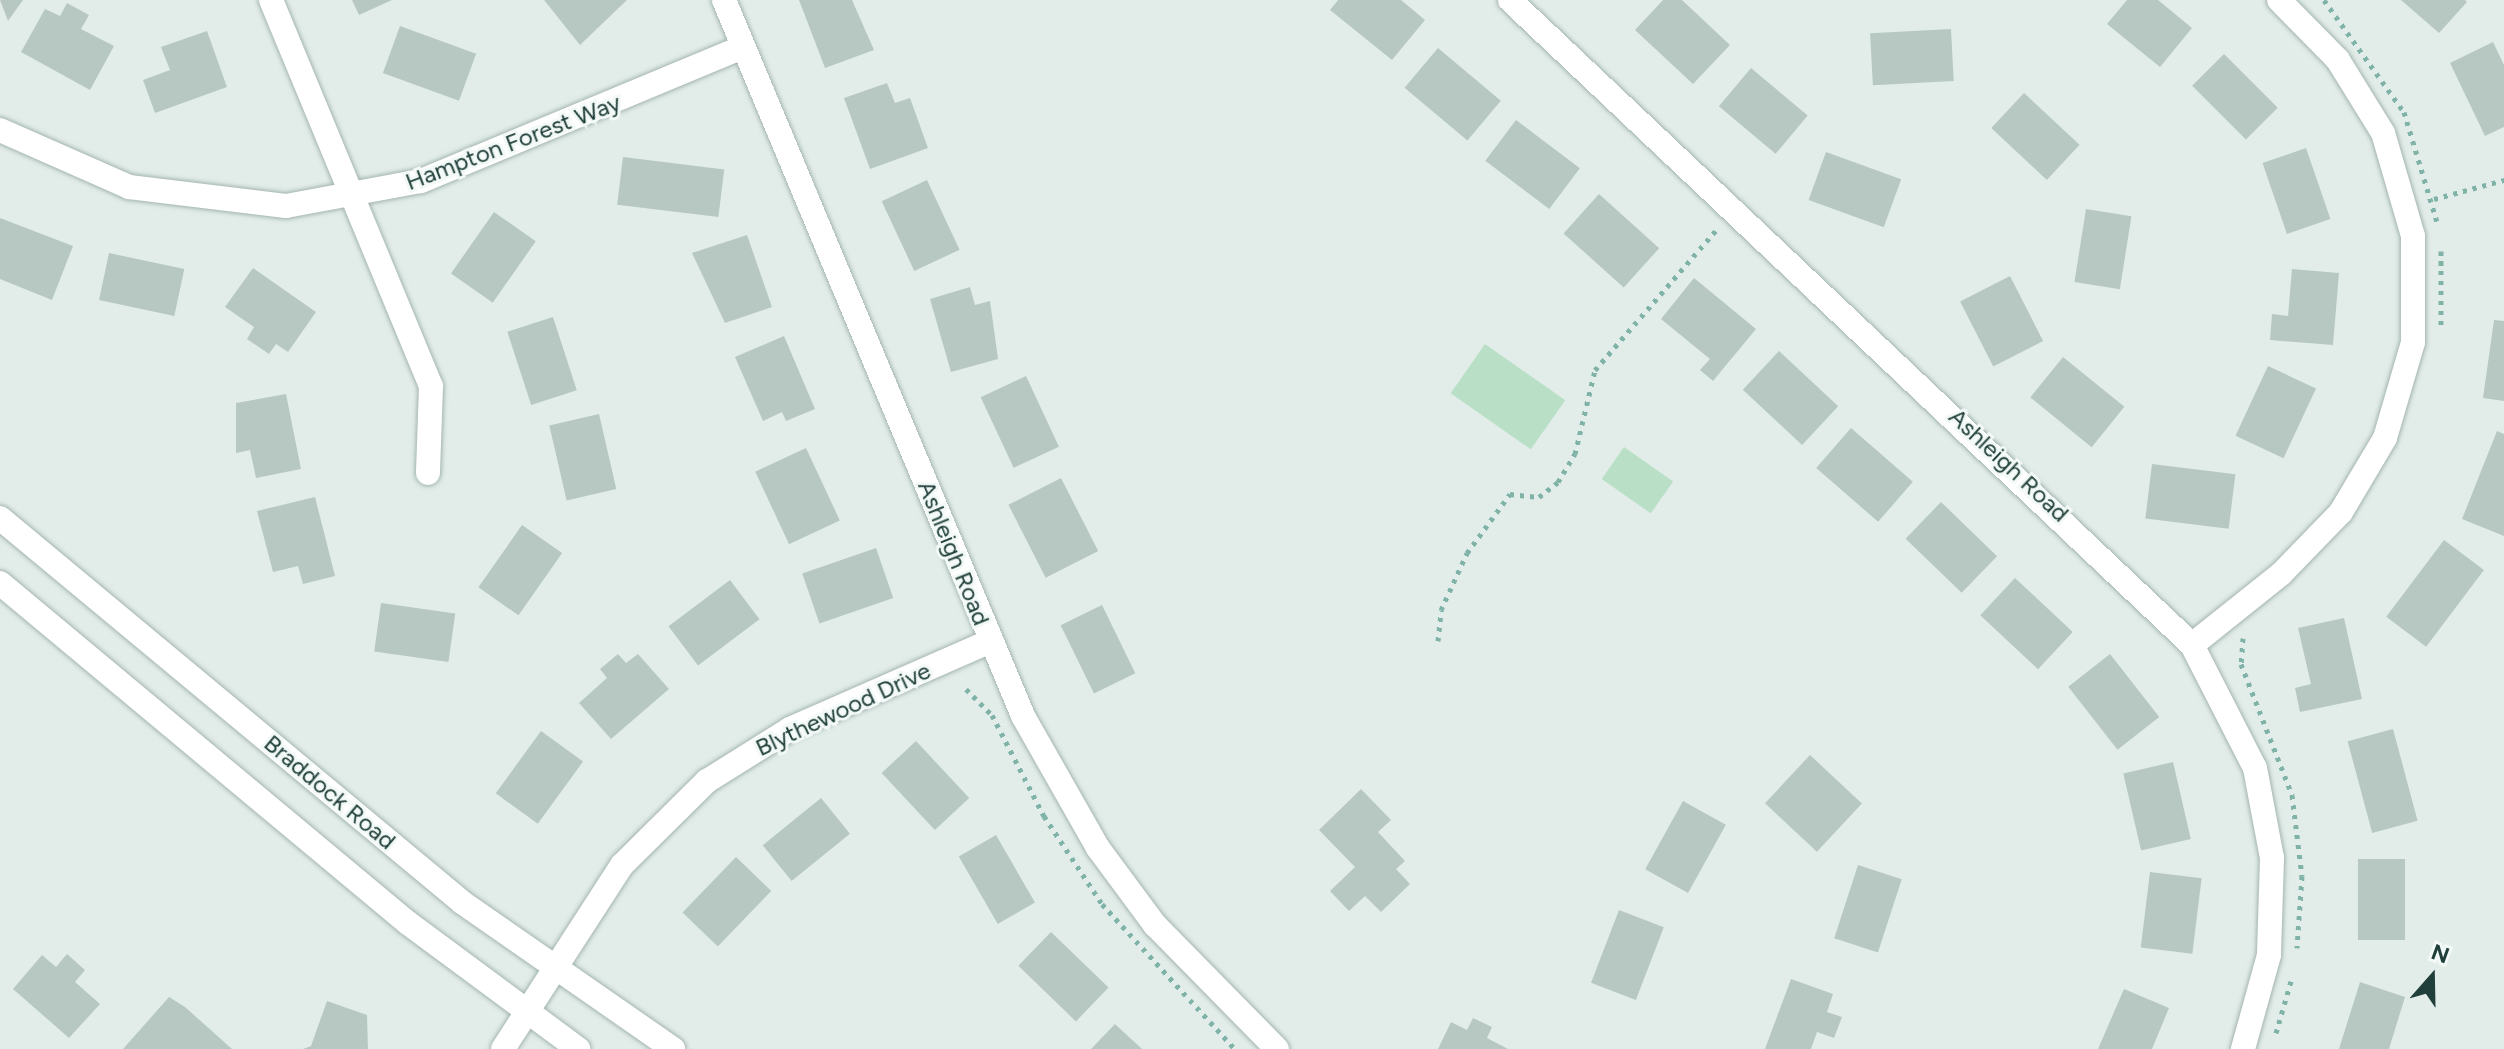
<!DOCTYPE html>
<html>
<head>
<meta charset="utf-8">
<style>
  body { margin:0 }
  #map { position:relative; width:2504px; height:1049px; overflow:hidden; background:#e2ede9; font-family:Figtree,sans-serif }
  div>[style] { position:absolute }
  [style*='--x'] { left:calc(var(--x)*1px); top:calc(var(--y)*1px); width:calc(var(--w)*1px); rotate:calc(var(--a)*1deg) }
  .green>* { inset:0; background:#b9e0c7; transform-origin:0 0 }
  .building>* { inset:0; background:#b7c8c2; transform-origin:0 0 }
  .path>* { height:5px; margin-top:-2.5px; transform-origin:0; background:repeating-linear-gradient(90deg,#80b3a8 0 4px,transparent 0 10px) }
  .roads { filter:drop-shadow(0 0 2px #a4b5b1) drop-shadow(0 0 2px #a4b5b1) }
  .street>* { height:24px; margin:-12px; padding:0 12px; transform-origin:12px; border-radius:12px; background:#fff }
  .secondary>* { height:24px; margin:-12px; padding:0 12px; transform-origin:12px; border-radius:12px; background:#fff }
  span { translate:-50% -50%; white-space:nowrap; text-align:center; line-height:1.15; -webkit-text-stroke:6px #f2f9f6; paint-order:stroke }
  .street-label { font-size:24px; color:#203f3a }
  .north { position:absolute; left:2392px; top:937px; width:80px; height:80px; -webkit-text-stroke:6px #f2f9f6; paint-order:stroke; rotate:20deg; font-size:22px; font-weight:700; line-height:32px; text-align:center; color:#203f3a }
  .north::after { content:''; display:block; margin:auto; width:28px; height:36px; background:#203f3a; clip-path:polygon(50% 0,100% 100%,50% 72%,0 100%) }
</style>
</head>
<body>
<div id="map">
  <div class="green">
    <div style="left:1485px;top:344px;width:98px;height:60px;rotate:35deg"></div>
    <div style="left:1624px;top:447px;width:60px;height:39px;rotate:35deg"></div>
  </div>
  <div class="building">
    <div style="clip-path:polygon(0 0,23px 0,8px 21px)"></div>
    <div style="clip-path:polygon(352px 0,392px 0,359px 15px)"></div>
    <div style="clip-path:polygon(544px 0,627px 0,580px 45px)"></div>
    <div style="clip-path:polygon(799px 0,852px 0,874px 50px,825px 68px)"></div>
    <div style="clip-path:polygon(1338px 0,1401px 0,1425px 20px,1392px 60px,1330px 10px)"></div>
    <div style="clip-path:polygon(1663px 0,1682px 0,1730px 45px,1693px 84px,1635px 30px)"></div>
    <div style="clip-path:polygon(2127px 0,2158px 0,2192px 28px,2160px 67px,2107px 24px)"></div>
    <div style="clip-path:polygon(2401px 0,2465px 0,2467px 2px,2439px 33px)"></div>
    <div style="clip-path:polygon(67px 3px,89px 15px,81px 29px,114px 46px,90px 90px,21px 52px,45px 9px,60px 16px)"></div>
    <div style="left:400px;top:26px;width:81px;height:50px;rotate:20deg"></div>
    <div style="left:1951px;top:29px;width:52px;height:81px;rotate:87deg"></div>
    <div style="clip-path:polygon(207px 31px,227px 87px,155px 113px,143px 80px,170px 70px,161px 47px)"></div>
    <div style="clip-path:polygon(2493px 42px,2504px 65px,2504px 127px,2485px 136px,2450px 63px)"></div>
    <div style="left:1438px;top:48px;width:82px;height:52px;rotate:40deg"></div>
    <div style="left:2224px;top:54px;width:76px;height:45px;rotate:45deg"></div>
    <div style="left:1751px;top:68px;width:74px;height:50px;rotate:40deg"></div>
    <div style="clip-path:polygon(887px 83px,895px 103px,910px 98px,928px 148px,870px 169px,844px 98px)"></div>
    <div style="left:2024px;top:93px;width:76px;height:48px;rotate:43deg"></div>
    <div style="left:1516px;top:120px;width:80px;height:51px;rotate:37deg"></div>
    <div style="left:2306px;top:148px;width:75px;height:46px;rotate:71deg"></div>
    <div style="left:1826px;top:152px;width:80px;height:51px;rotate:20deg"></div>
    <div style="left:623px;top:157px;width:102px;height:48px;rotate:7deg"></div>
    <div style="left:927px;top:180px;width:77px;height:50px;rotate:65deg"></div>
    <div style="left:1599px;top:194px;width:81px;height:53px;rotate:42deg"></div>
    <div style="left:2086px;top:209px;width:46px;height:74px;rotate:9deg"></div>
    <div style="left:494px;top:212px;width:51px;height:75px;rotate:35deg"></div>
    <div style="clip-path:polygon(0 218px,73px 246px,52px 300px,0 279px)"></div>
    <div style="clip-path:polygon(747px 235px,772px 307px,725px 323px,692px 253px)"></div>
    <div style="left:109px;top:253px;width:77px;height:48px;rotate:12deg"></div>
    <div style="clip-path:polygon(253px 268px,316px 312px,288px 352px,276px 344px,269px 354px,247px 339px,254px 327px,225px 307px)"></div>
    <div style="clip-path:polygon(2292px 269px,2339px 273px,2333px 345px,2270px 340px,2272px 314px,2288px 316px)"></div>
    <div style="left:2010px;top:276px;width:73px;height:56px;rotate:63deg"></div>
    <div style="clip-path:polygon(1694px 278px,1756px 329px,1713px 381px,1700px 370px,1710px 359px,1661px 319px)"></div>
    <div style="clip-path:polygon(970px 287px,975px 305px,990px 301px,998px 359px,951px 372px,930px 299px)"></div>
    <div style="left:553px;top:317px;width:77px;height:48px;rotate:72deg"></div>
    <div style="clip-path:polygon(2494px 320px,2504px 321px,2504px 401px,2483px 398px)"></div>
    <div style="clip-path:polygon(784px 336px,815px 409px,786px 421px,782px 412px,763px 421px,735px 357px)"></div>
    <div style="left:1779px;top:351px;width:81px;height:53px;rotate:43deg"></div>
    <div style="left:2063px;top:357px;width:79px;height:52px;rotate:39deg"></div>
    <div style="left:2268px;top:366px;width:53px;height:77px;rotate:25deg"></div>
    <div style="left:1026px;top:376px;width:78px;height:50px;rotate:65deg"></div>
    <div style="clip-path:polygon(286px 394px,301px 469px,256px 478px,250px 450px,236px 453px,236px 403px)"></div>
    <div style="left:599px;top:414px;width:77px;height:51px;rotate:77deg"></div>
    <div style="left:1851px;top:428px;width:82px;height:53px;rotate:41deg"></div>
    <div style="clip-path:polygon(2497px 431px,2504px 434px,2504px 536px,2462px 519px)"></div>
    <div style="left:806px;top:448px;width:80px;height:56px;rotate:65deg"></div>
    <div style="left:2152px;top:464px;width:84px;height:55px;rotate:7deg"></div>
    <div style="left:1061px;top:478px;width:82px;height:59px;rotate:63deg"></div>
    <div style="clip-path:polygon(315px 497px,335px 576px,303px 584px,298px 566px,273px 572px,257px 511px)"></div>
    <div style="left:1941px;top:502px;width:78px;height:51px;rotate:44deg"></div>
    <div style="left:522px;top:525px;width:49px;height:76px;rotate:35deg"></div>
    <div style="left:2444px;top:540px;width:50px;height:96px;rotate:37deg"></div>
    <div style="left:876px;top:548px;width:53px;height:78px;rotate:71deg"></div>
    <div style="left:2015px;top:578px;width:79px;height:51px;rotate:43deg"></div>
    <div style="left:730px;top:580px;width:49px;height:77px;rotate:53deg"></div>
    <div style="left:381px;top:603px;width:75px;height:49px;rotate:8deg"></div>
    <div style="left:1102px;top:605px;width:76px;height:46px;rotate:64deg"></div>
    <div style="clip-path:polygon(2344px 618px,2362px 699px,2300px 712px,2295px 688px,2311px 684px,2298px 628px)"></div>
    <div style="clip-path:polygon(618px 654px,626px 663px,638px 654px,669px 689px,611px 739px,579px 703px,607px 678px,600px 669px)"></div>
    <div style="left:2110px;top:654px;width:80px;height:53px;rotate:52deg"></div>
    <div style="left:2393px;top:729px;width:95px;height:47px;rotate:75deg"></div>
    <div style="left:541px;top:731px;width:52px;height:77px;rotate:36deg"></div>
    <div style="left:916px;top:741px;width:78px;height:47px;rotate:47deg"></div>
    <div style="left:1810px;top:755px;width:71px;height:66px;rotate:43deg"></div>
    <div style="left:2173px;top:762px;width:79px;height:51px;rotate:77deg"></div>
    <div style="clip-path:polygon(1361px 789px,1391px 820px,1378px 832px,1405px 861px,1396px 869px,1410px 884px,1381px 912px,1365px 896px,1349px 911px,1330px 891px,1355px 867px,1319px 830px)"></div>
    <div style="left:821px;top:798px;width:46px;height:75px;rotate:51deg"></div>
    <div style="left:1683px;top:801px;width:49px;height:78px;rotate:29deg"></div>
    <div style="left:996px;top:835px;width:78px;height:43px;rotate:60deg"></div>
    <div style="left:736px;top:857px;width:49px;height:77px;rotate:44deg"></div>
    <div style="left:2358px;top:859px;width:47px;height:81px"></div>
    <div style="left:1858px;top:865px;width:46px;height:77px;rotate:18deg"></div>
    <div style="left:2150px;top:872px;width:52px;height:76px;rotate:7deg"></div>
    <div style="left:1619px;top:910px;width:48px;height:78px;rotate:21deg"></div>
    <div style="left:1051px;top:932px;width:80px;height:47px;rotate:44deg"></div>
    <div style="clip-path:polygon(67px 954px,85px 970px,75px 982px,100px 1004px,69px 1038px,13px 989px,42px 955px,56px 967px)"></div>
    <div style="clip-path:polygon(1791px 979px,1833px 994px,1827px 1012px,1842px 1017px,1834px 1038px,1817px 1032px,1811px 1049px,1765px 1049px)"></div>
    <div style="clip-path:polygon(2360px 982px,2405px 997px,2389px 1049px,2339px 1049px)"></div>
    <div style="clip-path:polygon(2124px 989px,2169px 1008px,2152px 1049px,2098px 1049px)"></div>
    <div style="clip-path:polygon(169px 997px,185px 1007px,232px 1049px,123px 1049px)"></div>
    <div style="clip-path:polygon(327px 1001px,367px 1015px,368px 1049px,303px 1049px,311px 1046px)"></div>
    <div style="clip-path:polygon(1473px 1018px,1492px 1027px,1487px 1038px,1508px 1049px,1438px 1049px,1451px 1022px,1467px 1030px)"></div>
    <div style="clip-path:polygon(1115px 1024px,1142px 1049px,1091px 1049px)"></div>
  </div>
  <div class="path">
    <div style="--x:2324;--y:0;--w:138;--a:54.5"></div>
    <div style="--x:2404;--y:112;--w:118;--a:73.3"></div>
    <div style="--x:2434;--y:199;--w:73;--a:-15.2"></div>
    <div style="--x:2441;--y:251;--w:74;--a:90"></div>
    <div style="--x:2243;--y:638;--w:26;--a:94"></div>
    <div style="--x:2241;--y:664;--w:141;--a:68.7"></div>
    <div style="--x:2292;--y:795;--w:82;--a:83"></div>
    <div style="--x:2302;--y:876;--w:72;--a:94"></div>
    <div style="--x:1438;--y:641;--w:31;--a:-84"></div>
    <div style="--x:1441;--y:610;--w:63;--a:-65.5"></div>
    <div style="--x:1467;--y:553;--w:73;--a:-53.9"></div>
    <div style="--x:1510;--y:494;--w:29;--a:6"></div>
    <div style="--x:1539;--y:497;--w:24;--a:-38"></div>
    <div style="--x:1558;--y:482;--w:33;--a:-59"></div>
    <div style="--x:1575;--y:454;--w:86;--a:-76.6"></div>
    <div style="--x:1595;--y:370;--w:188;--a:-49.1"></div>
    <div style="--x:966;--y:689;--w:37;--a:45"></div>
    <div style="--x:992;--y:715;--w:114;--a:62.8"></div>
    <div style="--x:1044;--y:816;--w:105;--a:56.6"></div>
    <div style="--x:1102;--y:904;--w:197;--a:47.5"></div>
    <div style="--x:2276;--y:1033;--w:54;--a:-73.9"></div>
  </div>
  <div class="roads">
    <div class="street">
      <div style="--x:271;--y:0;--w:418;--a:67.5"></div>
      <div style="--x:431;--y:386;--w:87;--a:92"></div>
      <div style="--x:724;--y:0;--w:776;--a:67.33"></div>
      <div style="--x:1023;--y:716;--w:152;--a:60.4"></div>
      <div style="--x:1098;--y:848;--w:96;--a:53.5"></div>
      <div style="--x:1155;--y:925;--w:174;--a:45.5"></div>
      <div style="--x:1510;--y:0;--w:939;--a:43.4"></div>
      <div style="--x:2192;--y:645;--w:138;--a:62.9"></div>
      <div style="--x:2255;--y:768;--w:92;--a:79.3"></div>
      <div style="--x:2272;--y:858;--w:97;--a:91.8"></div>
      <div style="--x:2269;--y:955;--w:98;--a:105.5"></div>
      <div style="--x:0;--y:130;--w:141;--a:23.8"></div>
      <div style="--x:129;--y:187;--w:158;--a:6.9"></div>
      <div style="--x:286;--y:206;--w:137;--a:-10.5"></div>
      <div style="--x:421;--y:181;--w:349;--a:-22.6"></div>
      <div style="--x:2192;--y:645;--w:114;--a:-38.6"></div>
      <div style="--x:2281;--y:574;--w:86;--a:-45.9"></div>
      <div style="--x:2341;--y:512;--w:86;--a:-59.3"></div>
      <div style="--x:2385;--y:438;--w:100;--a:-73.7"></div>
      <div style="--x:2413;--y:342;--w:106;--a:-90"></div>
      <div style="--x:2413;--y:236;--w:107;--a:-106.2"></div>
      <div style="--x:2383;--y:133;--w:86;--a:-121.7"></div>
      <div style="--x:2338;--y:60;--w:84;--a:-134.5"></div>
      <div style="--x:503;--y:1049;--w:219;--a:-57.1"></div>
      <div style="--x:622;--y:865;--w:120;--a:-44.7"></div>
      <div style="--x:707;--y:781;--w:98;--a:-32.1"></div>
      <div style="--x:790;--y:729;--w:219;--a:-23.7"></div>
    </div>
    <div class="secondary">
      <div style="--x:0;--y:518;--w:602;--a:39.74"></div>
      <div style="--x:463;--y:903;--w:256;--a:34.8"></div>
      <div style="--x:0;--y:583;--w:531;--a:39.81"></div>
      <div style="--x:408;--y:923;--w:212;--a:36.5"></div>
    </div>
  </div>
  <div class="street-label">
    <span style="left:513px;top:142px;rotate:-21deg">Hampton Forest Way</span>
    <span style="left:2009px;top:465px;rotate:43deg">Ashleigh Road</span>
    <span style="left:954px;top:553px;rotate:68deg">Ashleigh Road</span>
    <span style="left:843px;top:709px;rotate:-25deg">Blythewood Drive</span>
    <span style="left:330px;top:792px;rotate:40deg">Braddock Road</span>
  </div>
  <div class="north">N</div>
</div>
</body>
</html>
